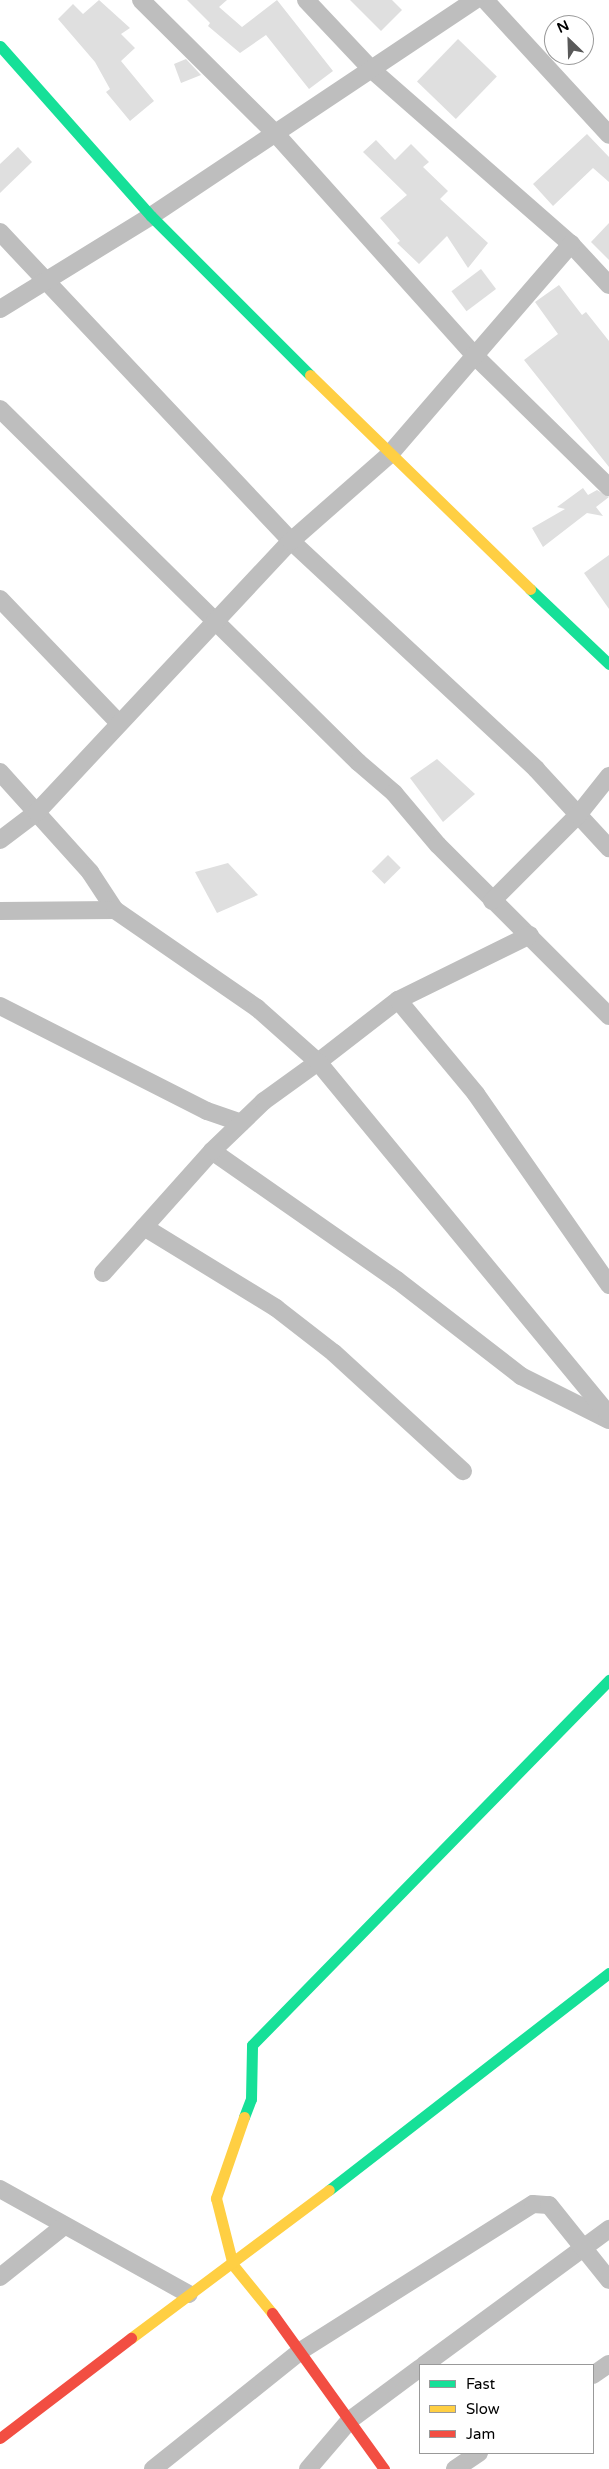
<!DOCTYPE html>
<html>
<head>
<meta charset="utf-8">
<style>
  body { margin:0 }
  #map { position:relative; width:609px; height:2469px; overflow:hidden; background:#fff; font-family:"Varela Round",sans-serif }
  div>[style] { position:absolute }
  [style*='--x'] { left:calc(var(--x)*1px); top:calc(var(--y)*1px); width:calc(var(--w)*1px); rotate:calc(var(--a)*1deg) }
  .building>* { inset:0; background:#dfdfdf; transform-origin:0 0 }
  .street>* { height:18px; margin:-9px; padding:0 9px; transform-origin:9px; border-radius:9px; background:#bebebe }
  .fast>* { height:11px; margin:-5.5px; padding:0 5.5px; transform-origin:5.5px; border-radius:5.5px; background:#16e098 }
  .slow>* { height:11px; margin:-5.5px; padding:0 5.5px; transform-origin:5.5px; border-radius:5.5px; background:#ffcf43 }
  .jam>* { height:11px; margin:-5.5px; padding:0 5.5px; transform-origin:5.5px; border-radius:5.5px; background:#f24e42 }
  span { translate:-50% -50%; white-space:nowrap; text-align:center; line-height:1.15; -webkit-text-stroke:5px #fff; paint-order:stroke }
  .legend { position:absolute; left:419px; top:2364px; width:175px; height:90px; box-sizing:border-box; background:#fff; border:1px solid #999; margin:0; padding:6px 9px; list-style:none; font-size:15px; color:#000 }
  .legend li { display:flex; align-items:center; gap:10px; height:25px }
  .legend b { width:25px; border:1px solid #999 }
  .north { position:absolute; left:544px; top:15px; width:50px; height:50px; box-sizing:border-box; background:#fff; border:1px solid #999; border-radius:50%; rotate:336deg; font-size:14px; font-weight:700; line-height:20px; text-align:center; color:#000 }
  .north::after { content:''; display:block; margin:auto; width:18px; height:22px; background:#595959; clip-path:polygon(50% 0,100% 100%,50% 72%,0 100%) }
</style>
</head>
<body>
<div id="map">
  <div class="building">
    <div style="clip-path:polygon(99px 0,130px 28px,121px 34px,135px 48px,121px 61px,154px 101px,130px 121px,106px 92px,110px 89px,95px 62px,58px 19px,73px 4px,83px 14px)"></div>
    <div style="clip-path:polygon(187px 0,227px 0,219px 7px,242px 27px,277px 0,333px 71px,309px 89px,266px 35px,240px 53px,208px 26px,210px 23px)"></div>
    <div style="clip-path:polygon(350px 0,392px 0,402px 10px,381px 31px)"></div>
    <div style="left:458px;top:39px;width:54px;height:59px;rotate:44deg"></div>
    <div style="clip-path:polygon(186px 59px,201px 75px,181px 83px,174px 64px)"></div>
    <div style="clip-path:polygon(587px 134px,609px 157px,609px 182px,593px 168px,553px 206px,533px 184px)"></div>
    <div style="clip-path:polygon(376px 140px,395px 160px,411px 144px,429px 162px,423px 167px,448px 191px,440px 199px,488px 243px,468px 268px,447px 236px,419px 264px,397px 243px,400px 241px,380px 218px,407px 195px,363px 152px)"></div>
    <div style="clip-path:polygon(18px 147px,32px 162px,0 193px,0 164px)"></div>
    <div style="clip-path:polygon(609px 223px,609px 260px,591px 242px)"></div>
    <div style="left:481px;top:269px;width:25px;height:37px;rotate:53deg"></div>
    <div style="clip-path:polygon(559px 285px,582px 315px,586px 312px,609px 341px,609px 467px,524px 360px,558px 334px,535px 302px)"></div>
    <div style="clip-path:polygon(583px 488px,588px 495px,597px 490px,609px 497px,596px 507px,603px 516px,587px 513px,543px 547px,532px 528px,565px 509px,557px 507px)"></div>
    <div style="clip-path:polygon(609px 555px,609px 609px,584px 573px)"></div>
    <div style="clip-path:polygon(437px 759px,475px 794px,443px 822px,410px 778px)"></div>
    <div style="left:388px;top:855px;width:18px;height:23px;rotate:45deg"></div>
    <div style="clip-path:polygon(228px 863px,258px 895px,217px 913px,195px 872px)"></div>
  </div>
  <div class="street">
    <div style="--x:141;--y:0;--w:189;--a:44.8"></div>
    <div style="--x:275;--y:133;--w:298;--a:48.1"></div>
    <div style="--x:474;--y:355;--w:189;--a:44.4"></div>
    <div style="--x:306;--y:0;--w:95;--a:46.7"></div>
    <div style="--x:371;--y:69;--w:266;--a:41.2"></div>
    <div style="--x:571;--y:244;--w:56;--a:47.2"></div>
    <div style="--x:485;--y:0;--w:183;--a:47.4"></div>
    <div style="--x:0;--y:232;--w:424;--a:46.7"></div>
    <div style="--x:291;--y:541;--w:335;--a:42.9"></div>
    <div style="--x:536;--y:769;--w:108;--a:47.3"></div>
    <div style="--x:0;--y:309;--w:177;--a:-31.6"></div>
    <div style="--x:151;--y:216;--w:389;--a:-33.7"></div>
    <div style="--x:0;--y:409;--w:503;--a:44.6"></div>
    <div style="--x:358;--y:762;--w:48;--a:40.7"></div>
    <div style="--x:394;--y:793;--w:68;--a:49.8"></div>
    <div style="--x:438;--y:845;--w:242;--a:45"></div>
    <div style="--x:0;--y:599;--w:172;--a:46.2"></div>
    <div style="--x:0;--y:772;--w:135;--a:48"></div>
    <div style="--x:90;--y:872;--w:45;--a:56.7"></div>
    <div style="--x:0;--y:840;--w:46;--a:-37.1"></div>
    <div style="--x:37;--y:812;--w:371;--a:-46.9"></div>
    <div style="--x:291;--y:541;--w:130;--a:-41.3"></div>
    <div style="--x:389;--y:455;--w:279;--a:-49.2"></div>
    <div style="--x:492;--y:901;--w:122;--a:-45"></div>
    <div style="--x:578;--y:815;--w:50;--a:-51.5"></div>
    <div style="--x:0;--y:911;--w:115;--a:-0.5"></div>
    <div style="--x:115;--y:910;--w:173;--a:34.6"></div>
    <div style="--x:257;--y:1008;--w:81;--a:41.5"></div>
    <div style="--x:318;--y:1062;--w:101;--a:-37.8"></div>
    <div style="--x:398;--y:1000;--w:147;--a:-26.2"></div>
    <div style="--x:398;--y:1000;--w:122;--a:50.3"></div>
    <div style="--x:476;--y:1094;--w:233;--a:55.1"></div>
    <div style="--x:0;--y:1006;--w:232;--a:26.9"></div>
    <div style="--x:207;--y:1111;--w:36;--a:19"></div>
    <div style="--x:212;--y:1151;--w:226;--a:34.9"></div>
    <div style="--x:397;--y:1280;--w:157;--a:37.7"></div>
    <div style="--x:521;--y:1376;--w:98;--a:26.6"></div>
    <div style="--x:144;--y:1227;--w:155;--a:31.5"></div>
    <div style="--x:276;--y:1308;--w:73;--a:37.8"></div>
    <div style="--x:334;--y:1353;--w:175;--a:42.5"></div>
    <div style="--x:103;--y:1273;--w:164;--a:-48.2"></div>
    <div style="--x:212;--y:1151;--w:72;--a:-43.9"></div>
    <div style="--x:264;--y:1101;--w:67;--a:-35.8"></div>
    <div style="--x:318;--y:1062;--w:457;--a:50.5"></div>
    <div style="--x:0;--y:2189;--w:216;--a:29.1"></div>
    <div style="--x:0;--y:2277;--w:82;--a:-38.6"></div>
    <div style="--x:424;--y:2365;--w:230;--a:-36.3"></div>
    <div style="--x:593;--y:2375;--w:19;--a:-35"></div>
    <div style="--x:153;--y:2469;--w:191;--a:-38.6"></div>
    <div style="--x:302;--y:2350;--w:273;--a:-32.3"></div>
    <div style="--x:533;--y:2204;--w:16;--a:4"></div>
    <div style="--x:549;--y:2205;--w:96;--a:51.3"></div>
    <div style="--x:308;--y:2469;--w:65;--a:-49.4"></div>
    <div style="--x:350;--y:2420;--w:87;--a:-36.6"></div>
    <div style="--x:455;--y:2469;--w:29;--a:-34"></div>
  </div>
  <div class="fast">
    <div style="--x:0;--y:46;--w:227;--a:48.4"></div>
    <div style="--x:151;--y:216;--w:225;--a:45"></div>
    <div style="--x:530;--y:589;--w:109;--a:43.5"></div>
    <div style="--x:244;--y:2117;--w:19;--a:-69"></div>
    <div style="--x:251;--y:2099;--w:54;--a:-88.9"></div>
    <div style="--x:252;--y:2045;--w:511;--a:-45.63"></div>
    <div style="--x:329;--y:2190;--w:354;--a:-37.8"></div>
  </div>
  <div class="slow">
    <div style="--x:310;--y:375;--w:307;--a:44.2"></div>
    <div style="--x:244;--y:2117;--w:86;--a:109.1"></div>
    <div style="--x:216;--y:2198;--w:69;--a:75.8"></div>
    <div style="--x:233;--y:2265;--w:62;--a:50.9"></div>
    <div style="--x:131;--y:2338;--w:247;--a:-36.8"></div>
  </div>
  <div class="jam">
    <div style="--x:272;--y:2313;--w:192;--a:54.3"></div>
    <div style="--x:0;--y:2438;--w:165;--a:-37.4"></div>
  </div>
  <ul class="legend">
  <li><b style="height:6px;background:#16e098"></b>Fast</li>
  <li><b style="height:6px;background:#ffcf43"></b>Slow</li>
  <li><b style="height:6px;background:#f24e42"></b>Jam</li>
  </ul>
  <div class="north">N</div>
</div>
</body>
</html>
